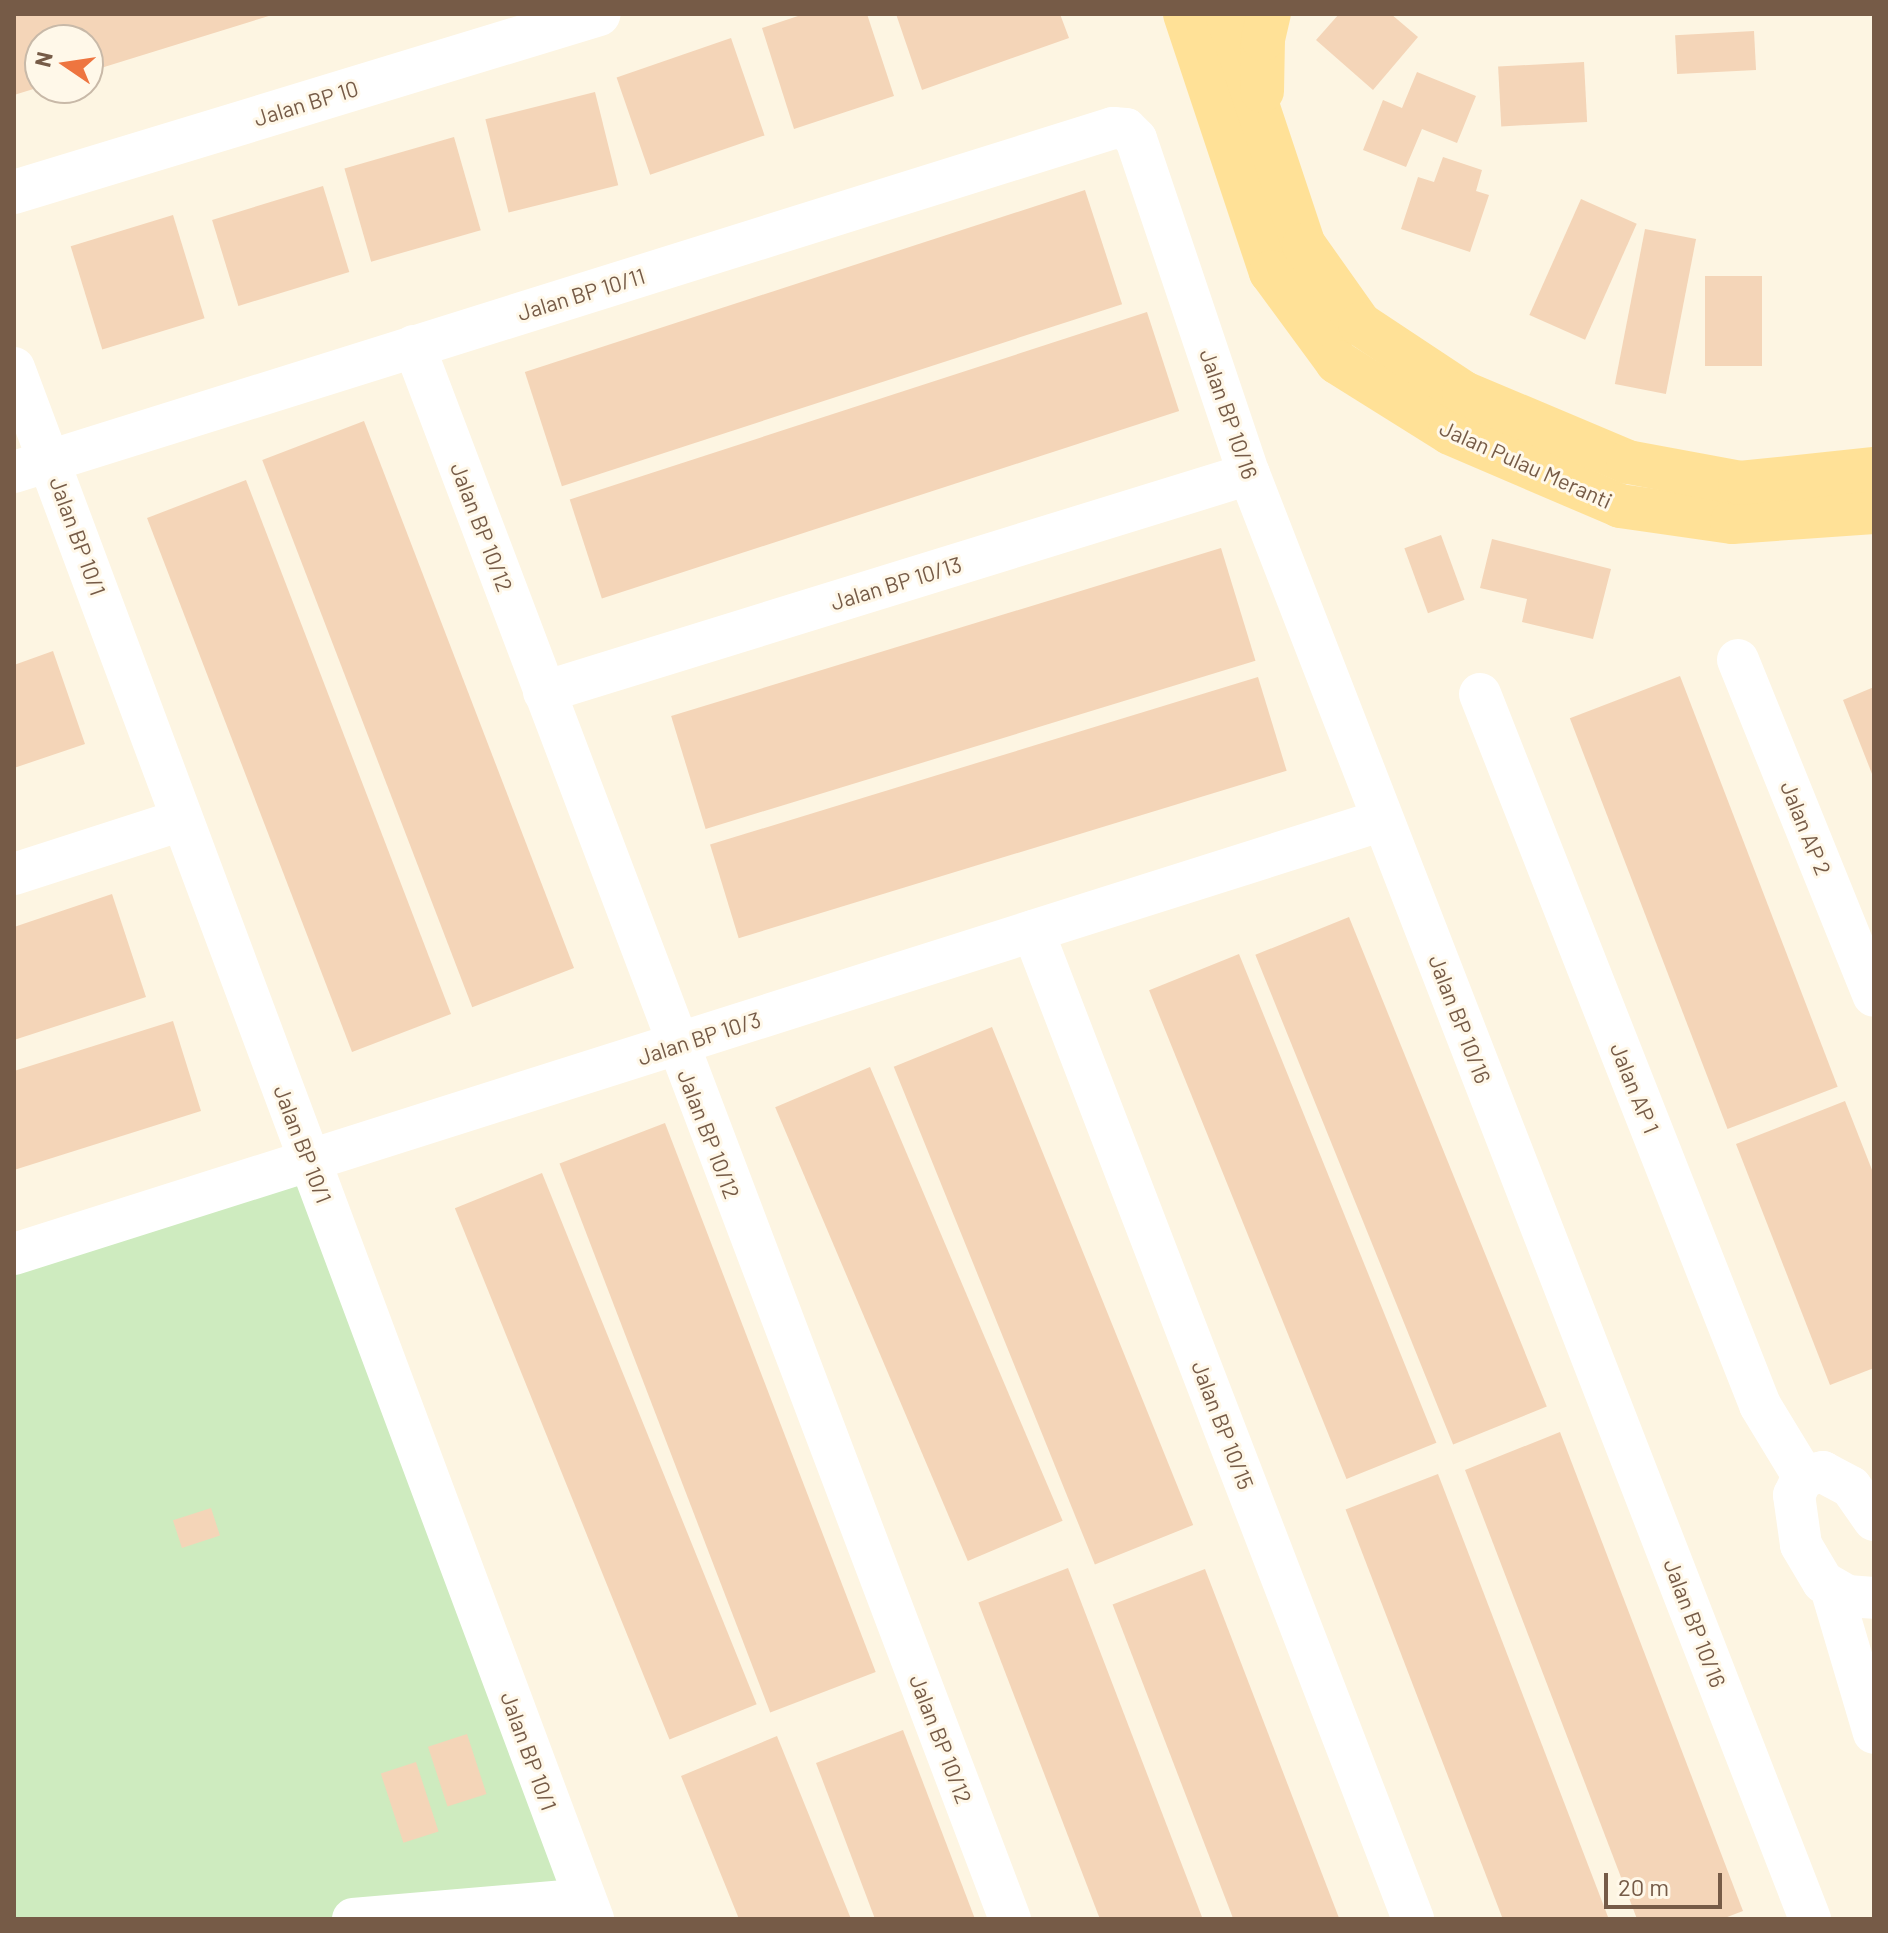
<!DOCTYPE html>
<html>
<head>
<meta charset="utf-8">
<style>
  body { margin:0 }
  #map { position:relative; width:1888px; height:1933px; overflow:hidden; background:#fdf5e2; font-family:Barlow,sans-serif }
  div>[style] { position:absolute }
  [style*='--x'] { left:calc(var(--x)*1px); top:calc(var(--y)*1px); width:calc(var(--w)*1px); rotate:calc(var(--a)*1deg) }
  .green>* { inset:0; background:#ceebbf }
  .building>* { inset:0; background:#f4d5b8; transform-origin:0 0 }
  .street>* { height:42px; margin:-21px; padding:0 21px; transform-origin:21px; border-radius:21px; background:#fff }
  .secondary>* { height:44px; margin:-22px; padding:0 22px; transform-origin:22px; border-radius:22px; background:#fff }
  .primary>* { height:44px; margin:-22px; padding:0 22px; transform-origin:22px; border-radius:22px; background:#ffe197 }
  span { translate:-50% -50%; white-space:nowrap; text-align:center; line-height:1.15; -webkit-text-stroke:6px #fff8e9; paint-order:stroke }
  .street-label { font-size:22px; color:#765b47 }
  .frame { position:absolute; inset:0; border:16px solid #765b47; pointer-events:none }
  .north { position:absolute; left:24px; top:24px; width:80px; height:80px; box-sizing:border-box; background:#fff8e9; border:2px solid #c8b9a8; border-radius:50%; rotate:283deg; font-size:22px; font-weight:700; line-height:32px; text-align:center; color:#765b47 }
  .north::after { content:''; display:block; margin:auto; width:28px; height:36px; background:#ee7540; clip-path:polygon(50% 0,100% 100%,50% 72%,0 100%) }
  .scale { position:absolute; left:1604px; top:1873px; width:118px; height:36px; box-sizing:border-box; border:4px solid #765b47; border-top:0; padding-left:10px; font-size:24px; line-height:28px; white-space:nowrap; color:#765b47; -webkit-text-stroke:6px #fff8e9; paint-order:stroke }
</style>
</head>
<body>
<div id="map">
  <div class="green">
    <div style="clip-path:polygon(309px 1160px,585px 1899px,337px 1919px,14px 1919px,14px 1254px)"></div>
  </div>
  <div class="building">
    <div style="clip-path:polygon(14px 14px,272px 14px,272px 15px,88px 72px,88px 40px,40px 40px,40px 87px,14px 95px)"></div>
    <div style="clip-path:polygon(804px 14px,867px 14px,894px 96px,794px 129px,762px 28px)"></div>
    <div style="clip-path:polygon(896px 14px,1060px 14px,1069px 38px,922px 90px)"></div>
    <div style="clip-path:polygon(1339px 14px,1391px 14px,1418px 37px,1373px 90px,1316px 40px)"></div>
    <div style="left:1754px;top:31px;width:39px;height:79px;rotate:87deg"></div>
    <div style="left:731px;top:38px;width:103px;height:121px;rotate:71deg"></div>
    <div style="left:1584px;top:62px;width:60px;height:86px;rotate:87deg"></div>
    <div style="clip-path:polygon(1417px 72px,1476px 96px,1457px 143px,1422px 129px,1406px 167px,1363px 150px,1383px 100px,1402px 108px)"></div>
    <div style="left:595px;top:92px;width:96px;height:113px;rotate:76deg"></div>
    <div style="left:454px;top:137px;width:97px;height:114px;rotate:74deg"></div>
    <div style="clip-path:polygon(1443px 157px,1482px 170px,1476px 191px,1489px 195px,1470px 252px,1401px 229px,1418px 177px,1434px 182px)"></div>
    <div style="left:323px;top:186px;width:90px;height:116px;rotate:73deg"></div>
    <div style="left:1085px;top:190px;width:120px;height:589px;rotate:72deg"></div>
    <div style="left:1581px;top:199px;width:61px;height:127px;rotate:24deg"></div>
    <div style="left:173px;top:215px;width:108px;height:107px;rotate:73deg"></div>
    <div style="left:1645px;top:229px;width:52px;height:158px;rotate:11deg"></div>
    <div style="left:1705px;top:276px;width:57px;height:90px"></div>
    <div style="left:1147px;top:312px;width:104px;height:607px;rotate:72deg"></div>
    <div style="left:364px;top:421px;width:586px;height:109px;rotate:69deg"></div>
    <div style="left:246px;top:480px;width:572px;height:106px;rotate:69deg"></div>
    <div style="left:1441px;top:535px;width:69px;height:39px;rotate:70deg"></div>
    <div style="clip-path:polygon(1492px 539px,1611px 569px,1593px 639px,1522px 622px,1527px 599px,1480px 588px)"></div>
    <div style="left:1221px;top:548px;width:118px;height:575px;rotate:73deg"></div>
    <div style="clip-path:polygon(53px 651px,85px 744px,14px 768px,14px 665px)"></div>
    <div style="left:1680px;top:676px;width:440px;height:118px;rotate:69deg"></div>
    <div style="left:1258px;top:677px;width:98px;height:573px;rotate:73deg"></div>
    <div style="clip-path:polygon(1874px 687px,1874px 779px,1843px 700px)"></div>
    <div style="clip-path:polygon(112px 894px,146px 997px,14px 1040px,14px 927px)"></div>
    <div style="left:1349px;top:917px;width:528px;height:101px;rotate:68deg"></div>
    <div style="left:1239px;top:954px;width:527px;height:97px;rotate:68deg"></div>
    <div style="clip-path:polygon(173px 1021px,201px 1111px,14px 1170px,14px 1071px)"></div>
    <div style="left:992px;top:1027px;width:537px;height:106px;rotate:68deg"></div>
    <div style="left:870px;top:1067px;width:493px;height:103px;rotate:67deg"></div>
    <div style="clip-path:polygon(1845px 1101px,1874px 1175px,1874px 1368px,1830px 1385px,1736px 1144px)"></div>
    <div style="left:665px;top:1123px;width:588px;height:113px;rotate:69deg"></div>
    <div style="left:542px;top:1173px;width:573px;height:94px;rotate:68deg"></div>
    <div style="clip-path:polygon(1560px 1432px,1743px 1911px,1722px 1919px,1637px 1919px,1465px 1470px)"></div>
    <div style="left:1438px;top:1474px;width:478px;height:99px;rotate:69deg"></div>
    <div style="left:211px;top:1508px;width:29px;height:40px;rotate:72deg"></div>
    <div style="left:1068px;top:1568px;width:376px;height:96px;rotate:69deg"></div>
    <div style="left:1205px;top:1569px;width:375px;height:99px;rotate:69deg"></div>
    <div style="clip-path:polygon(903px 1730px,975px 1919px,875px 1919px,816px 1763px)"></div>
    <div style="left:467px;top:1734px;width:63px;height:41px;rotate:72deg"></div>
    <div style="clip-path:polygon(777px 1736px,851px 1919px,739px 1919px,681px 1776px)"></div>
    <div style="left:416px;top:1762px;width:73px;height:37px;rotate:72deg"></div>
  </div>
  <div class="street">
    <div style="--x:414;--y:346;--w:1682;--a:69.25"></div>
    <div style="--x:14;--y:368;--w:1656;--a:69.53"></div>
    <div style="--x:14;--y:472;--w:1152;--a:-17.38"></div>
    <div style="--x:1113;--y:128;--w:13;--a:4"></div>
    <div style="--x:1126;--y:129;--w:14;--a:45"></div>
    <div style="--x:1136;--y:139;--w:354;--a:71.4"></div>
    <div style="--x:1249;--y:474;--w:1550;--a:68.78"></div>
    <div style="--x:1738;--y:660;--w:362;--a:68"></div>
    <div style="--x:544;--y:692;--w:738;--a:-17.18"></div>
    <div style="--x:1480;--y:694;--w:764;--a:68.5"></div>
    <div style="--x:1760;--y:1405;--w:83;--a:58.8"></div>
    <div style="--x:14;--y:874;--w:176;--a:-17.9"></div>
    <div style="--x:1033;--y:931;--w:1059;--a:68.96"></div>
    <div style="--x:14;--y:1254;--w:1436;--a:-17.59"></div>
    <div style="--x:1874;--y:1520;--w:40;--a:-124.9"></div>
    <div style="--x:1851;--y:1487;--w:32;--a:-152"></div>
    <div style="--x:1823;--y:1472;--w:20;--a:169"></div>
    <div style="--x:1803;--y:1476;--w:21;--a:115"></div>
    <div style="--x:1794;--y:1495;--w:50;--a:82"></div>
    <div style="--x:1801;--y:1545;--w:43;--a:59.3"></div>
    <div style="--x:1823;--y:1582;--w:28;--a:30"></div>
    <div style="--x:1847;--y:1596;--w:27;--a:4"></div>
    <div style="--x:1831;--y:1588;--w:151;--a:73.5"></div>
    <div style="--x:353;--y:1919;--w:233;--a:-4.9"></div>
  </div>
  <div class="secondary">
    <div style="--x:14;--y:192;--w:611;--a:-16.92"></div>
  </div>
  <div class="primary">
    <div style="--x:1185;--y:14;--w:272;--a:71.6"></div>
    <div style="--x:1271;--y:272;--w:112;--a:53.7"></div>
    <div style="--x:1337;--y:362;--w:133;--a:32.1"></div>
    <div style="--x:1450;--y:433;--w:185;--a:23.2"></div>
    <div style="--x:1620;--y:506;--w:113;--a:8.1"></div>
    <div style="--x:1732;--y:522;--w:142;--a:-4"></div>
    <div style="--x:1227;--y:14;--w:243;--a:71.6"></div>
    <div style="--x:1304;--y:245;--w:97;--a:54.7"></div>
    <div style="--x:1360;--y:324;--w:125;--a:33.6"></div>
    <div style="--x:1464;--y:393;--w:178;--a:22.8"></div>
    <div style="--x:1628;--y:462;--w:114;--a:10.6"></div>
    <div style="--x:1740;--y:483;--w:135;--a:-6"></div>
    <div style="--x:1262;--y:91;--w:52;--a:-88.9"></div>
    <div style="--x:1263;--y:39;--w:26;--a:-77"></div>
  </div>
  <div class="street-label">
    <span style="left:306px;top:103px;rotate:-17deg">Jalan BP 10</span>
    <span style="left:581px;top:294px;rotate:-17deg">Jalan BP 10/11</span>
    <span style="left:1229px;top:414px;rotate:71deg">Jalan BP 10/16</span>
    <span style="left:1526px;top:464px;rotate:24deg">Jalan Pulau Meranti</span>
    <span style="left:482px;top:527px;rotate:69deg">Jalan BP 10/12</span>
    <span style="left:78px;top:536px;rotate:70deg">Jalan BP 10/1</span>
    <span style="left:896px;top:583px;rotate:-17deg">Jalan BP 10/13</span>
    <span style="left:1806px;top:828px;rotate:68deg">Jalan AP 2</span>
    <span style="left:1460px;top:1019px;rotate:69deg">Jalan BP 10/16</span>
    <span style="left:699px;top:1038px;rotate:-18deg">Jalan BP 10/3</span>
    <span style="left:1635px;top:1088px;rotate:68deg">Jalan AP 1</span>
    <span style="left:709px;top:1134px;rotate:69deg">Jalan BP 10/12</span>
    <span style="left:303px;top:1144px;rotate:69deg">Jalan BP 10/1</span>
    <span style="left:1223px;top:1425px;rotate:69deg">Jalan BP 10/15</span>
    <span style="left:1695px;top:1623px;rotate:69deg">Jalan BP 10/16</span>
    <span style="left:941px;top:1739px;rotate:69deg">Jalan BP 10/12</span>
    <span style="left:529px;top:1751px;rotate:70deg">Jalan BP 10/1</span>
  </div>
  <div class="frame"></div>
  <div class="north">N</div>
  <div class="scale">20 m</div>
</div>
</body>
</html>
